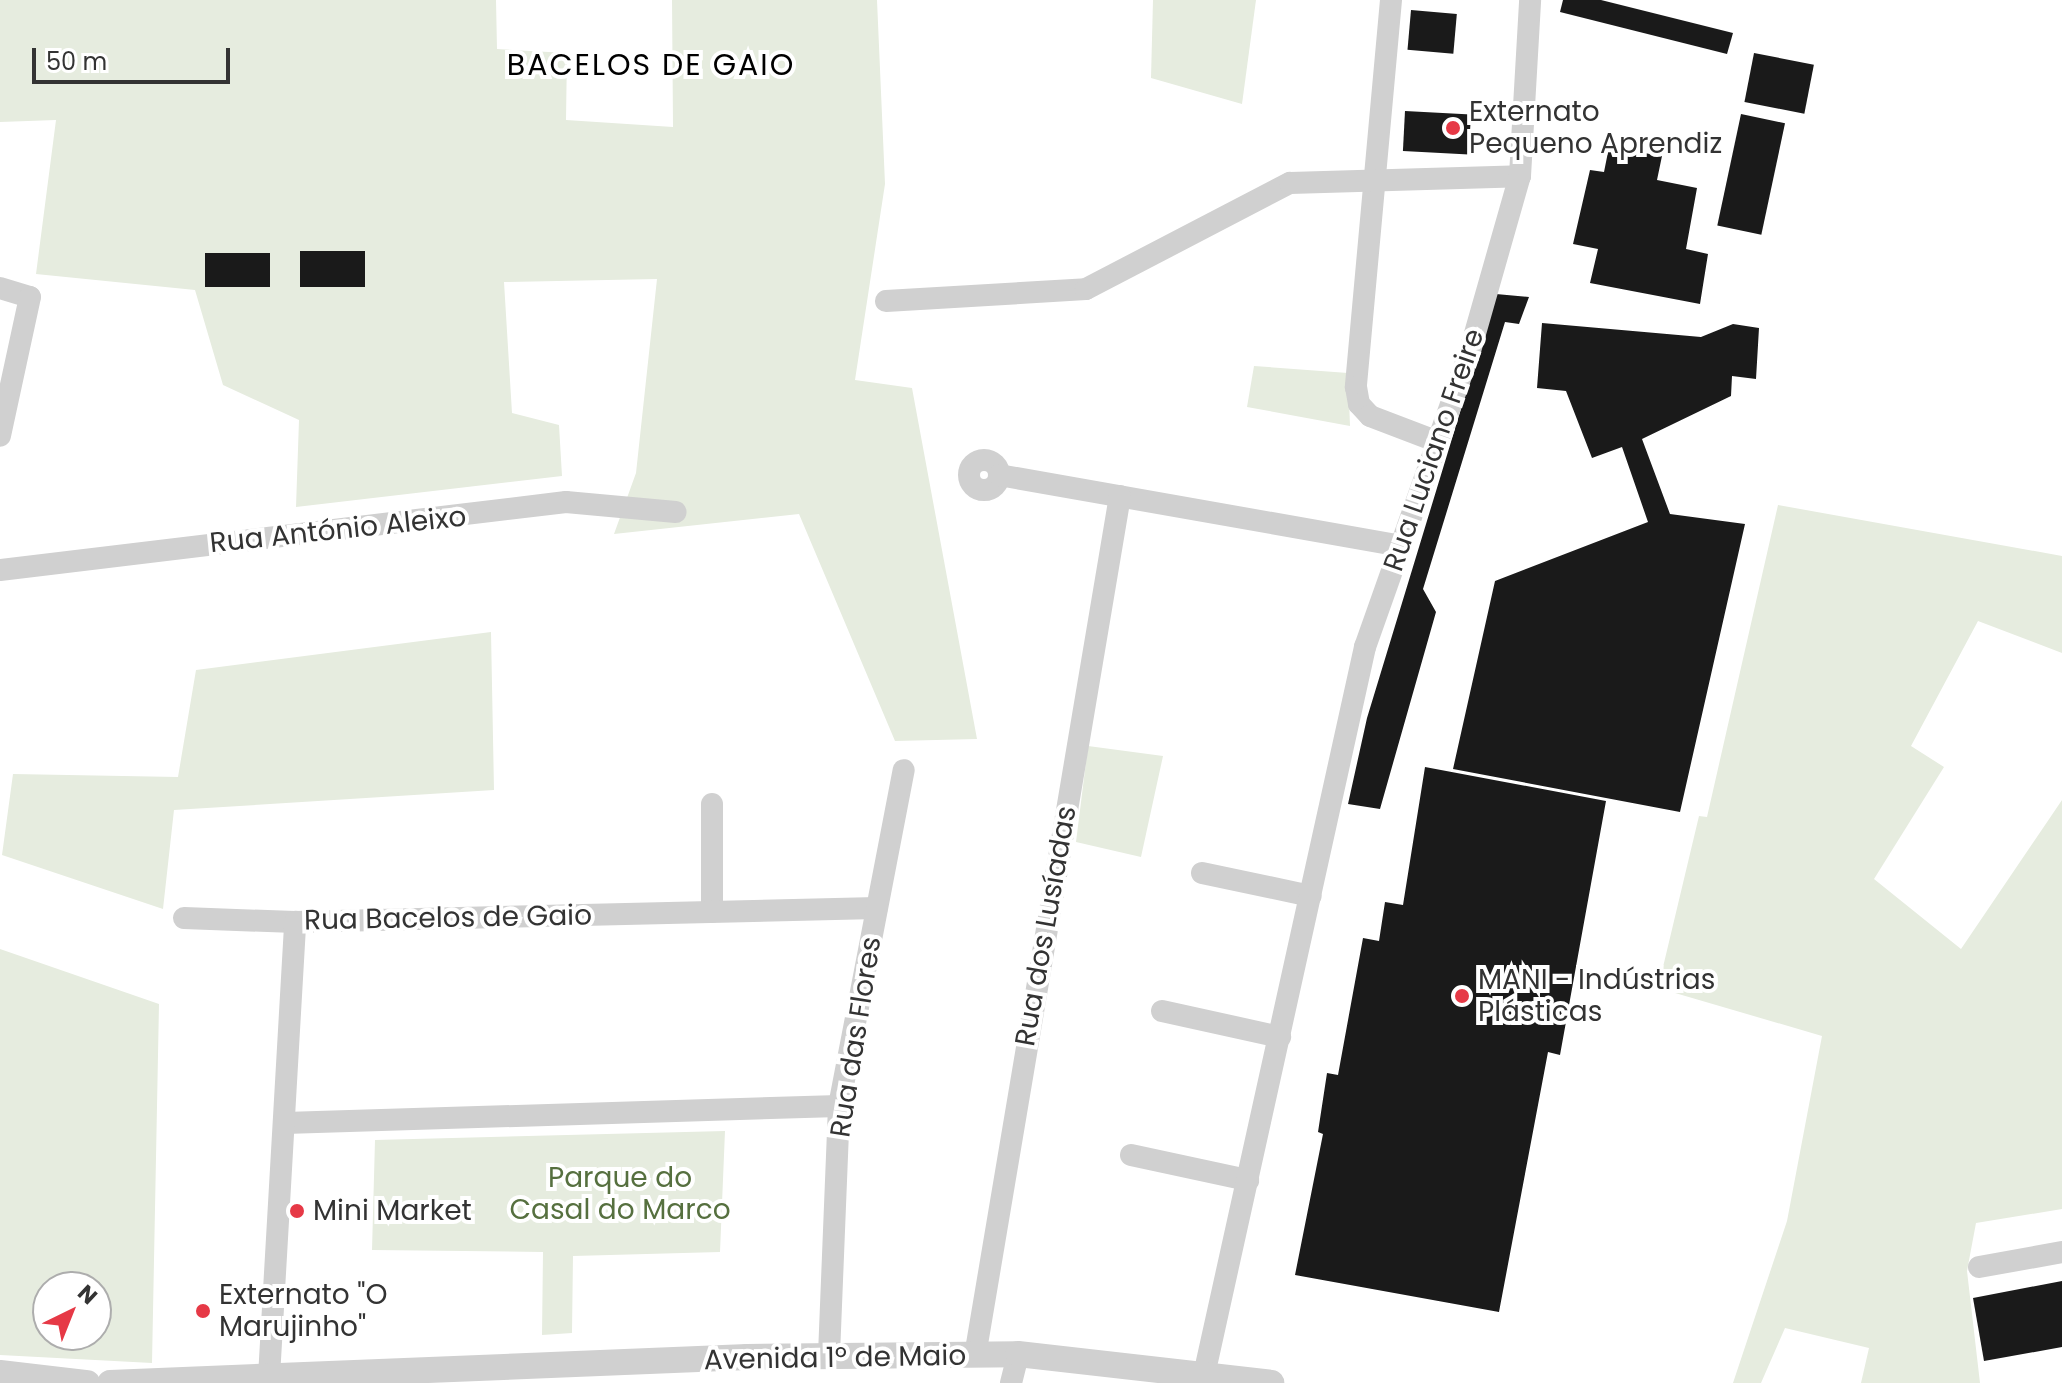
<!DOCTYPE html>
<html>
<head>
<meta charset="utf-8">
<style>
  body { margin:0 }
  #map { position:relative; width:2062px; height:1383px; overflow:hidden; background:#fff; font-family:Poppins,sans-serif }
  div>[style] { position:absolute }
  [style*='--x'] { left:calc(var(--x)*1px); top:calc(var(--y)*1px); width:calc(var(--w)*1px); rotate:calc(var(--a)*1deg) }
  .green>* { inset:0; background:#e6ecdf }
  .building>* { inset:0; background:#1a1a1a; transform-origin:0 0 }
  .minor>* { height:22px; margin:-11px; padding:0 11px; transform-origin:11px; border-radius:11px; background:#d0d0d0 }
  .minor>.ring { margin:-11px; padding:0; box-sizing:content-box; background:none; border:22px solid #d0d0d0; border-radius:50% }
  .tertiary>* { height:26px; margin:-13px; padding:0 13px; transform-origin:13px; border-radius:13px; background:#d0d0d0 }
  .dots>* { width:22px; height:22px; translate:-50% -50%; box-sizing:border-box; border:4px solid #fff; border-radius:50% }
  span { translate:-50% -50%; white-space:nowrap; text-align:center; line-height:1.15; -webkit-text-stroke:8px #fff; paint-order:stroke }
  .poi-label { font-size:28px; color:#333 }
  .left { translate:0 -50%; text-align:left }
  .street-label { font-size:28px; color:#333 }
  .park-label { font-size:28px; color:#56703f }
  .neighbourhood-label { font-size:30px; color:#000; letter-spacing:2px }
  .north { position:absolute; left:32px; top:1271px; width:80px; height:80px; box-sizing:border-box; background:#fff; border:2px solid #adadad; border-radius:50%; rotate:43deg; font-size:22px; font-weight:700; line-height:32px; text-align:center; color:#333 }
  .north::after { content:''; display:block; margin:auto; width:28px; height:36px; background:#e63946; clip-path:polygon(50% 0,100% 100%,50% 72%,0 100%) }
  .scale { position:absolute; left:32px; top:48px; width:198px; height:36px; box-sizing:border-box; border:4px solid #333; border-top:0; padding-left:10px; font-size:24px; line-height:28px; white-space:nowrap; color:#333; -webkit-text-stroke:6px #fff; paint-order:stroke }
</style>
</head>
<body>
<div id="map">
  <div class="green">
    <div style="clip-path:polygon(0 0,496px 0,497px 49px,567px 53px,566px 120px,673px 127px,672px 0,877px 0,885px 184px,855px 380px,912px 388px,977px 739px,895px 741px,799px 514px,614px 534px,636px 473px,657px 279px,504px 282px,512px 413px,559px 425px,562px 476px,296px 507px,299px 420px,223px 385px,195px 290px,36px 274px,56px 120px,0 122px)"></div>
    <div style="clip-path:polygon(1153px 0,1256px 0,1242px 104px,1151px 78px)"></div>
    <div style="clip-path:polygon(1254px 366px,1348px 373px,1350px 426px,1247px 407px)"></div>
    <div style="clip-path:polygon(1778px 505px,2062px 556px,2062px 653px,1978px 621px,1911px 746px,1944px 767px,1874px 879px,1961px 949px,2062px 800px,2062px 1209px,1976px 1223px,1967px 1271px,1980px 1383px,1861px 1383px,1869px 1348px,1785px 1328px,1761px 1383px,1733px 1383px,1787px 1221px,1822px 1036px,1658px 988px,1699px 816px,1707px 817px)"></div>
    <div style="clip-path:polygon(491px 632px,494px 790px,174px 810px,163px 909px,2px 855px,13px 774px,178px 777px,196px 670px)"></div>
    <div style="clip-path:polygon(1088px 746px,1163px 756px,1141px 857px,1076px 842px)"></div>
    <div style="clip-path:polygon(evenodd,0 949px,159px 1004px,152px 1363px,0 1355px,0 949px,48px 1287px,96px 1287px,96px 1335px,48px 1335px,48px 1287px)"></div>
    <div style="clip-path:polygon(725px 1131px,720px 1252px,573px 1256px,572px 1333px,542px 1335px,543px 1252px,372px 1250px,375px 1140px)"></div>
  </div>
  <div class="building">
    <div style="clip-path:polygon(1563px 0,1601px 0,1733px 33px,1727px 54px,1560px 12px)"></div>
    <div style="left:1411px;top:10px;width:46px;height:40px;rotate:5deg"></div>
    <div style="left:1754px;top:53px;width:61px;height:50px;rotate:11deg"></div>
    <div style="left:1405px;top:111px;width:66px;height:40px;rotate:3deg"></div>
    <div style="left:1741px;top:114px;width:45px;height:114px;rotate:12deg"></div>
    <div style="clip-path:polygon(1609px 147px,1662px 156px,1657px 180px,1697px 188px,1686px 249px,1708px 254px,1700px 304px,1590px 283px,1598px 249px,1573px 244px,1590px 170px,1604px 172px)"></div>
    <div style="left:365px;top:251px;width:36px;height:65px;rotate:90deg"></div>
    <div style="left:270px;top:253px;width:34px;height:65px;rotate:90deg"></div>
    <div style="clip-path:polygon(1496px 294px,1529px 297px,1519px 324px,1505px 322px,1423px 589px,1436px 612px,1380px 809px,1348px 804px,1367px 718px)"></div>
    <div style="clip-path:polygon(1542px 323px,1701px 337px,1733px 324px,1759px 328px,1756px 379px,1732px 376px,1731px 396px,1642px 439px,1670px 514px,1745px 524px,1680px 812px,1453px 769px,1495px 581px,1648px 522px,1622px 447px,1592px 458px,1566px 391px,1537px 388px)"></div>
    <div style="clip-path:polygon(1425px 767px,1606px 801px,1560px 1055px,1548px 1052px,1499px 1312px,1295px 1275px,1323px 1134px,1318px 1132px,1327px 1073px,1338px 1075px,1363px 938px,1379px 941px,1385px 902px,1403px 905px)"></div>
    <div style="clip-path:polygon(2062px 1281px,2062px 1347px,1984px 1361px,1973px 1298px)"></div>
  </div>
  <div class="minor">
    <div style="--x:1391;--y:0;--w:389;--a:95.2"></div>
    <div style="--x:1356;--y:387;--w:17;--a:80"></div>
    <div style="--x:1359;--y:404;--w:16;--a:47"></div>
    <div style="--x:1370;--y:416;--w:73;--a:20.9"></div>
    <div style="--x:0;--y:288;--w:31;--a:17"></div>
    <div style="--x:30;--y:297;--w:142;--a:102.2"></div>
    <div style="--x:886;--y:301;--w:200;--a:-3.4"></div>
    <div style="--x:1086;--y:289;--w:230;--a:-27.5"></div>
    <div style="--x:1290;--y:183;--w:230;--a:-1.7"></div>
    <div class="ring" style="left:969px;top:460px;width:8px;height:8px"></div>
    <div style="--x:999;--y:475;--w:408;--a:10"></div>
    <div style="--x:0;--y:570;--w:570;--a:-6.85"></div>
    <div style="--x:566;--y:502;--w:110;--a:5.2"></div>
    <div style="--x:712;--y:804;--w:108;--a:90"></div>
    <div style="--x:1202;--y:873;--w:111;--a:11.9"></div>
    <div style="--x:184;--y:918;--w:111;--a:2.1"></div>
    <div style="--x:295;--y:922;--w:582;--a:-1.38"></div>
    <div style="--x:1162;--y:1011;--w:121;--a:12.4"></div>
    <div style="--x:285;--y:1123;--w:554;--a:-1.76"></div>
    <div style="--x:1131;--y:1155;--w:120;--a:12.1"></div>
    <div style="--x:1979;--y:1267;--w:84;--a:-10.2"></div>
    <div style="--x:829;--y:1355;--w:249;--a:-87.7"></div>
    <div style="--x:839;--y:1106;--w:342;--a:-79.1"></div>
    <div style="--x:975;--y:1356;--w:872;--a:-80.43"></div>
    <div style="--x:1204;--y:1375;--w:746;--a:-77.53"></div>
    <div style="--x:1365;--y:647;--w:314;--a:-70.5"></div>
    <div style="--x:1470;--y:351;--w:182;--a:-74.1"></div>
    <div style="--x:1520;--y:176;--w:176;--a:-86.7"></div>
    <div style="--x:269;--y:1377;--w:456;--a:-86.7"></div>
    <div style="--x:1011;--y:1383;--w:30;--a:-76"></div>
  </div>
  <div class="tertiary">
    <div style="--x:0;--y:1373;--w:88;--a:6.6"></div>
    <div style="--x:110;--y:1383;--w:638;--a:-2.34"></div>
    <div style="--x:747;--y:1357;--w:271;--a:-0.6"></div>
    <div style="--x:1018;--y:1354;--w:255;--a:6.5"></div>
  </div>
  <div class="dots">
    <div style="left:1453px;top:128px;background:#e63946"></div>
    <div style="left:1462px;top:996px;background:#e63946"></div>
    <div style="left:297px;top:1211px;background:#e63946"></div>
    <div style="left:203px;top:1311px;background:#e63946"></div>
  </div>
  <div class="poi-label">
    <span class="left" style="left:1469px;top:128px">Externato<br>Pequeno Aprendiz</span>
    <span class="left" style="left:1478px;top:996px">MANI - Indústrias<br>Plásticas</span>
    <span class="left" style="left:313px;top:1211px">Mini Market</span>
    <span class="left" style="left:219px;top:1311px">Externato "O<br>Marujinho"</span>
  </div>
  <div class="street-label">
    <span style="left:1434px;top:450px;rotate:-71deg">Rua Luciano Freire</span>
    <span style="left:338px;top:530px;rotate:-6deg">Rua António Aleixo</span>
    <span style="left:448px;top:918px;rotate:-1deg">Rua Bacelos de Gaio</span>
    <span style="left:1046px;top:926px;rotate:-80deg">Rua dos Lusíadas</span>
    <span style="left:856px;top:1037px;rotate:-81deg">Rua das Flores</span>
    <span style="left:835px;top:1358px;rotate:-1deg">Avenida 1º de Maio</span>
  </div>
  <div class="park-label">
    <span style="left:620px;top:1194px">Parque do<br>Casal do Marco</span>
  </div>
  <div class="neighbourhood-label">
    <span style="left:651px;top:65px">BACELOS DE GAIO</span>
  </div>
  <div class="north">N</div>
  <div class="scale">50 m</div>
</div>
</body>
</html>
